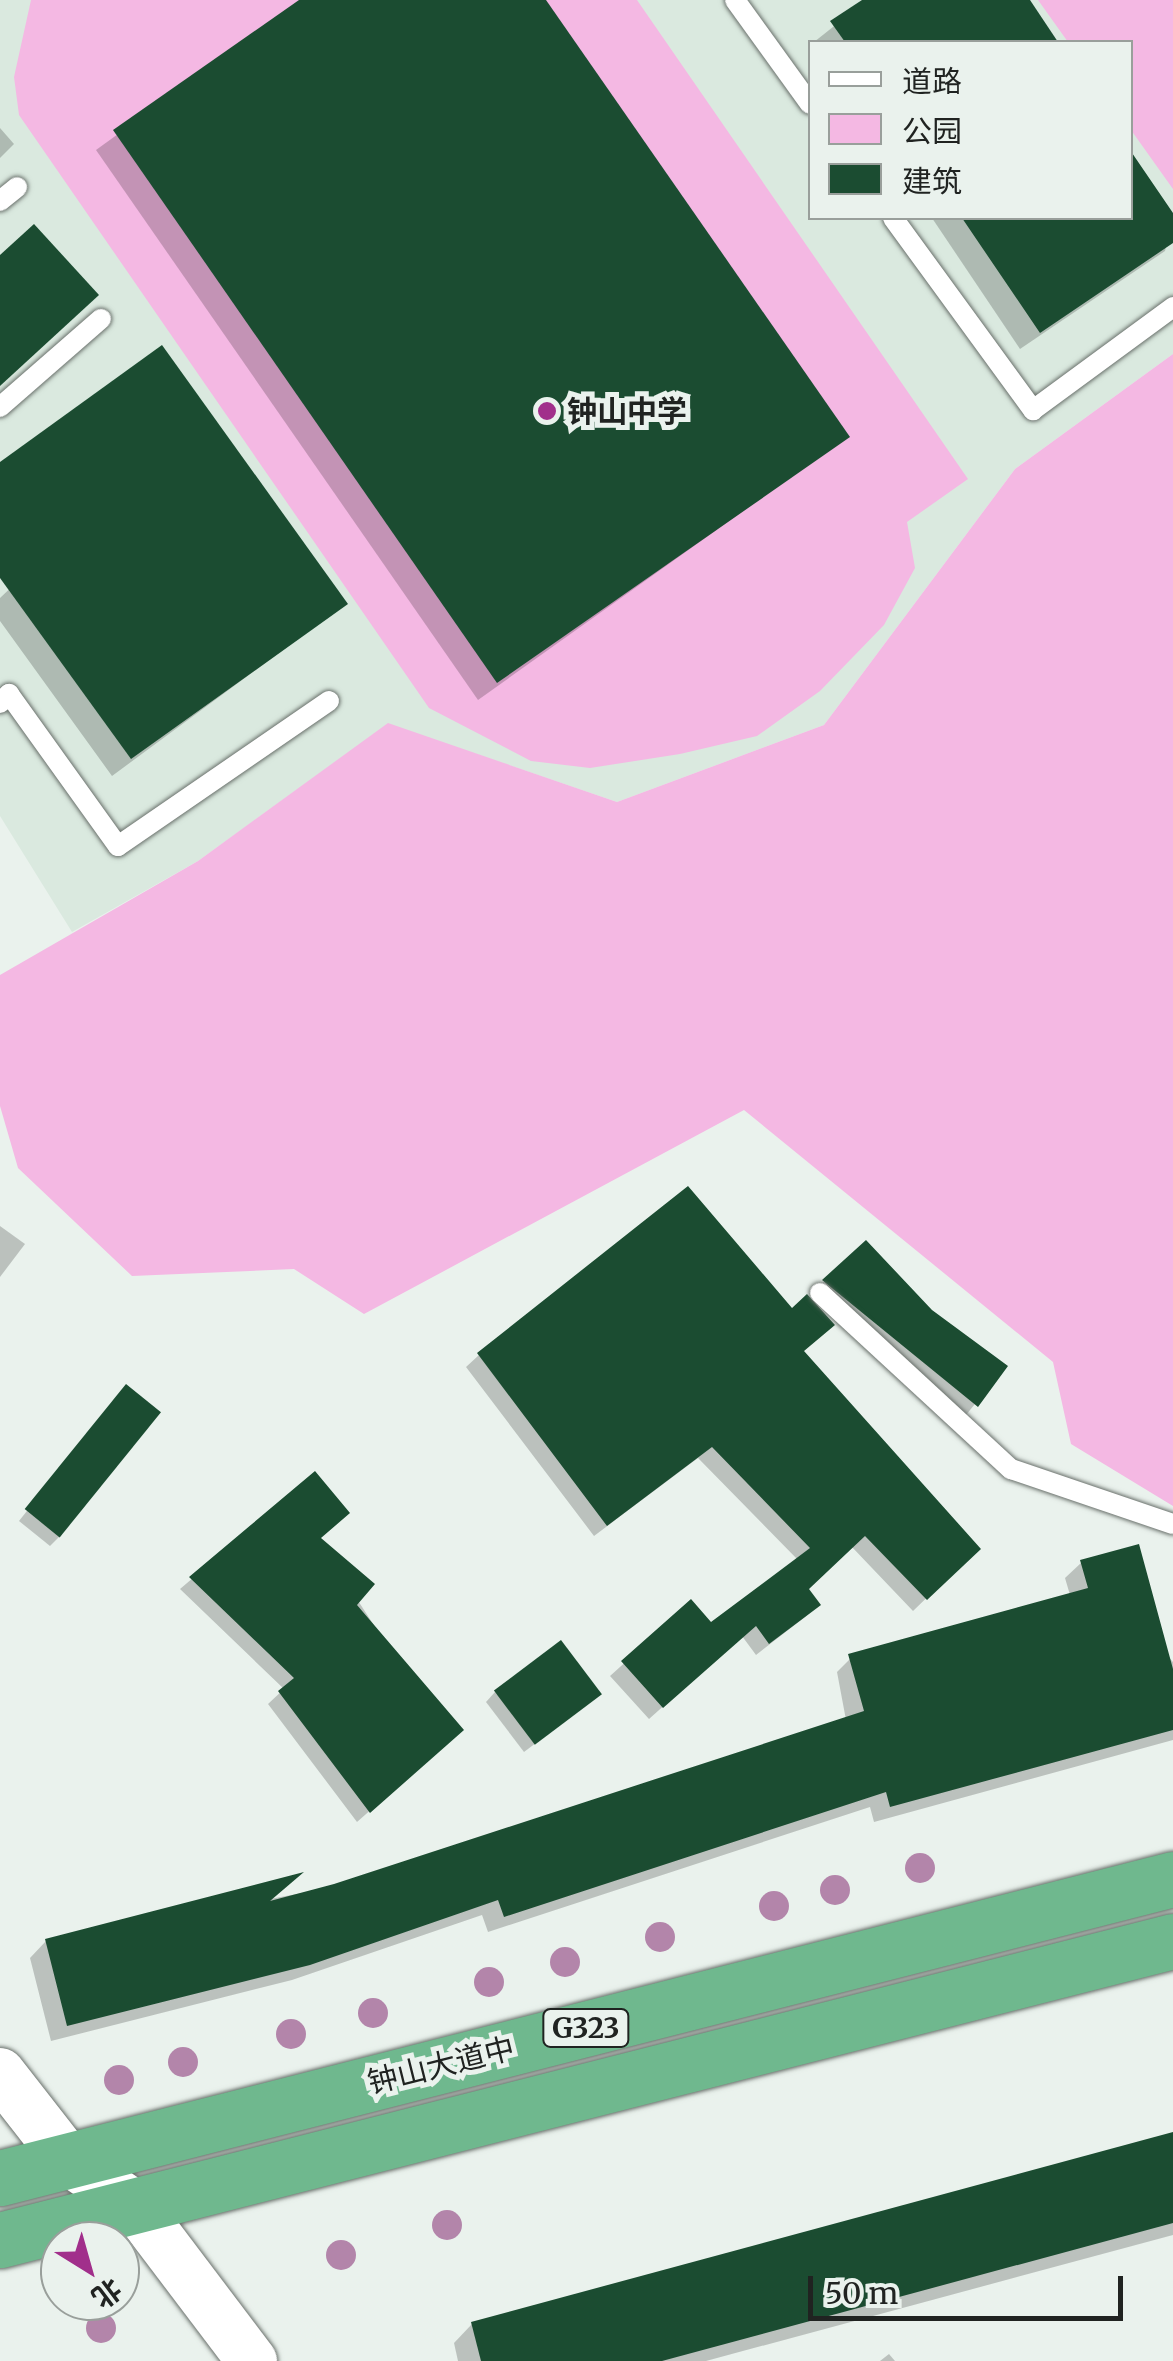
<!DOCTYPE html>
<html>
<head>
<meta charset="utf-8">
<style>
  body { margin:0 }
  #map { position:relative; width:1173px; height:2361px; overflow:hidden; background:#eaf2ed; font-family:Merriweather,"Noto Sans SC",serif }
  div>[style] { position:absolute }
  [style*='--x'] { left:calc(var(--x)*1px); top:calc(var(--y)*1px); width:calc(var(--w)*1px); rotate:calc(var(--a)*1deg) }
  .built>* { inset:0; background:#dae9df }
  .green>* { inset:0; background:#f4b8e3 }
  .shadow>* { inset:0; background:#0003 }
  .building>* { inset:0; background:#1b4c31; transform-origin:0 0 }
  .roads { filter:drop-shadow(0 0 2px #69706b) drop-shadow(0 0 2px #69706b) }
  .service>* { height:20px; margin:-10px; padding:0 10px; transform-origin:10px; border-radius:10px; background:#fff }
  .tertiary>* { height:50px; margin:-25px; padding:0 25px; transform-origin:25px; border-radius:25px; background:#fff }
  .trunk>* { height:55px; margin:-27.5px; padding:0 27.5px; transform-origin:27.5px; border-radius:27.5px; background:#6fb88e }
  .trees>* { width:30px; height:30px; margin:-15px; border-radius:50%; background:#b385aa }
  .dots>* { width:28px; height:28px; translate:-50% -50%; box-sizing:border-box; border:5px solid #eaf2ed; border-radius:50% }
  span { translate:-50% -50%; white-space:nowrap; text-align:center; line-height:1.15; -webkit-text-stroke:10px #eaf2ed; paint-order:stroke }
  .shield-label span { padding:2px 8px; background:#eaf2ed; border:2px solid; border-radius:8px; -webkit-text-stroke-width:0 }
  .shield-label { font-size:28px; color:#202321; font-weight:700 }
  .poi-label { font-size:30px; color:#202321; font-weight:700 }
  .left { translate:0 -50%; text-align:left }
  .street-label { font-size:30px; color:#202321 }
  .legend { position:absolute; left:808px; top:40px; width:325px; height:180px; box-sizing:border-box; background:#eaf2ed; border:2px solid #999f9b; margin:0; padding:12px 18px; list-style:none; font-size:30px; color:#202321 }
  .legend li { display:flex; align-items:center; gap:20px; height:50px }
  .legend b { width:50px; border:2px solid #999f9b }
  .north { position:absolute; left:40px; top:2221px; width:100px; height:100px; box-sizing:border-box; background:#eaf2ed; border:2px solid #999f9b; border-radius:50%; rotate:143deg; font-size:28px; font-weight:700; line-height:40px; text-align:center; color:#202321 }
  .north::after { content:''; display:block; margin:auto; width:35px; height:45px; background:#a12f8b; clip-path:polygon(50% 0,100% 100%,50% 72%,0 100%) }
  .scale { position:absolute; left:808px; top:2276px; width:315px; height:45px; box-sizing:border-box; border:5px solid #202321; border-top:0; padding-left:12px; font-size:30px; line-height:35px; white-space:nowrap; color:#202321; -webkit-text-stroke:8px #eaf2ed; paint-order:stroke }
</style>
</head>
<body>
<div id="map">
  <div class="built">
    <div style="clip-path:polygon(evenodd,0 0,1173px 0,1173px 354px,1015px 469px,824px 725px,617px 802px,388px 724px,198px 861px,72px 932px,0 816px,0 0,810px 42px,1130px 42px,1130px 218px,810px 218px,810px 42px)"></div>
  </div>
  <div class="green">
    <div style="clip-path:polygon(31px 0,637px 0,968px 479px,907px 522px,915px 568px,884px 625px,820px 691px,757px 736px,680px 754px,590px 768px,531px 761px,429px 708px,19px 115px,14px 77px)"></div>
    <div style="clip-path:polygon(1038px 0,1173px 0,1173px 189px,1131px 130px,1130px 42px,1068px 42px)"></div>
    <div style="clip-path:polygon(1173px 354px,1173px 1506px,1071px 1444px,1053px 1362px,744px 1110px,364px 1314px,294px 1269px,132px 1276px,18px 1168px,0 1106px,0 975px,198px 861px,388px 723px,617px 802px,824px 725px,1015px 469px)"></div>
  </div>
  <div class="shadow">
    <div style="clip-path:polygon(303px 0,543px 0,847px 437px,478px 700px,96px 150px)"></div>
    <div style="clip-path:polygon(867px 0,1027px 0,1056px 42px,814px 42px)"></div>
    <div style="clip-path:polygon(0 128px,14px 144px,0 158px)"></div>
    <div style="clip-path:polygon(1173px 217px,1165px 251px,1020px 349px,932px 218px)"></div>
    <div style="clip-path:polygon(0 465px,345px 604px,112px 776px,0 621px,0 598px,40px 560px,0 517px)"></div>
    <div style="clip-path:polygon(0 1226px,25px 1244px,0 1277px)"></div>
    <div style="clip-path:polygon(865px 1243px,930px 1312px,1005px 1367px,966px 1415px,815px 1290px)"></div>
    <div style="clip-path:polygon(802px 1352px,977px 1549px,913px 1611px,851px 1546px,806px 1589px,818px 1605px,805px 1617px,756px 1655px,742px 1636px,649px 1719px,610px 1676px,691px 1603px,711px 1626px,798px 1560px,698px 1458px,594px 1536px,466px 1367px,479px 1355px)"></div>
    <div style="clip-path:polygon(117px 1397px,60px 1536px,50px 1546px,19px 1521px)"></div>
    <div style="clip-path:polygon(315px 1474px,318px 1539px,449px 1741px,357px 1822px,268px 1704px,284px 1689px,180px 1589px)"></div>
    <div style="clip-path:polygon(1082px 1562px,1173px 1662px,1173px 1740px,874px 1822px,870px 1807px,488px 1932px,482px 1915px,292px 1980px,51px 2041px,30px 1958px,46px 1941px,334px 1887px,846px 1720px,837px 1672px,853px 1656px,1070px 1595px,1065px 1578px)"></div>
    <div style="clip-path:polygon(495px 1692px,589px 1703px,524px 1752px,486px 1702px)"></div>
    <div style="clip-path:polygon(1173px 2135px,1173px 2235px,706px 2361px,458px 2361px,454px 2343px,472px 2324px)"></div>
    <div style="clip-path:polygon(889px 2354px,895px 2361px,880px 2361px)"></div>
  </div>
  <div class="building">
    <div style="clip-path:polygon(299px 0,546px 0,850px 437px,497px 683px,113px 130px)"></div>
    <div style="clip-path:polygon(862px 0,1030px 0,1058px 42px,845px 42px,830px 21px)"></div>
    <div style="clip-path:polygon(1130px 150px,1173px 213px,1173px 243px,1040px 333px,962px 218px,1130px 218px)"></div>
    <div style="clip-path:polygon(34px 224px,99px 295px,0 386px,0 255px)"></div>
    <div style="clip-path:polygon(162px 345px,348px 604px,131px 759px,0 578px,0 462px)"></div>
    <div style="clip-path:polygon(688px 1186px,792px 1308px,807px 1294px,835px 1325px,804px 1351px,981px 1549px,927px 1600px,865px 1536px,809px 1589px,821px 1605px,769px 1644px,756px 1626px,663px 1708px,621px 1661px,691px 1599px,711px 1622px,810px 1548px,712px 1447px,607px 1526px,477px 1353px)"></div>
    <div style="clip-path:polygon(866px 1240px,932px 1310px,1008px 1366px,978px 1407px,822px 1280px)"></div>
    <div style="left:126px;top:1384px;width:45px;height:161px;rotate:39deg"></div>
    <div style="clip-path:polygon(315px 1471px,350px 1513px,321px 1538px,375px 1584px,357px 1605px,464px 1730px,370px 1813px,278px 1691px,294px 1678px,189px 1577px)"></div>
    <div style="clip-path:polygon(1139px 1544px,1173px 1669px,1173px 1730px,890px 1807px,886px 1792px,504px 1917px,498px 1900px,310px 1965px,67px 2026px,45px 1939px,304px 1872px,270px 1901px,334px 1884px,864px 1711px,848px 1654px,1088px 1588px,1080px 1560px)"></div>
    <div style="left:561px;top:1640px;width:68px;height:84px;rotate:53deg"></div>
    <div style="clip-path:polygon(1173px 2132px,1173px 2223px,662px 2361px,481px 2361px,471px 2322px)"></div>
  </div>
  <div class="roads">
    <div class="service">
      <div style="--x:735;--y:0;--w:128;--a:54.2"></div>
      <div style="--x:0;--y:201;--w:22;--a:-39"></div>
      <div style="--x:893;--y:218;--w:238;--a:53.9"></div>
      <div style="--x:1033;--y:410;--w:174;--a:-36.3"></div>
      <div style="--x:0;--y:407;--w:134;--a:-41.1"></div>
      <div style="--x:0;--y:703;--w:13;--a:-45"></div>
      <div style="--x:9;--y:694;--w:187;--a:54.4"></div>
      <div style="--x:118;--y:846;--w:256;--a:-34.5"></div>
      <div style="--x:820;--y:1293;--w:260;--a:42.7"></div>
      <div style="--x:1011;--y:1469;--w:171;--a:18.8"></div>
    </div>
    <div class="tertiary">
      <div style="--x:0;--y:2073;--w:110;--a:52"></div>
      <div style="--x:68;--y:2160;--w:80;--a:34.3"></div>
      <div style="--x:134;--y:2205;--w:196;--a:52.9"></div>
    </div>
    <div class="trunk">
      <div style="--x:0;--y:2178;--w:1211;--a:-14.3"></div>
      <div style="--x:0;--y:2240;--w:1211;--a:-14.3"></div>
    </div>
  </div>
  <div class="trees">
    <div style="left:920px;top:1868px"></div>
    <div style="left:835px;top:1890px"></div>
    <div style="left:774px;top:1906px"></div>
    <div style="left:660px;top:1937px"></div>
    <div style="left:565px;top:1962px"></div>
    <div style="left:489px;top:1982px"></div>
    <div style="left:373px;top:2013px"></div>
    <div style="left:291px;top:2034px"></div>
    <div style="left:183px;top:2062px"></div>
    <div style="left:119px;top:2080px"></div>
    <div style="left:447px;top:2225px"></div>
    <div style="left:341px;top:2255px"></div>
    <div style="left:101px;top:2328px"></div>
  </div>
  <div class="dots">
    <div style="left:547px;top:411px;background:#a12f8b"></div>
  </div>
  <div class="shield-label">
    <span style="left:586px;top:2028px">G323</span>
  </div>
  <div class="poi-label">
    <span class="left" style="left:567px;top:411px">钟山中学</span>
  </div>
  <div class="street-label">
    <span style="left:441px;top:2065px;rotate:-14deg">钟山大道中</span>
  </div>
  <ul class="legend">
  <li><b style="height:12px;background:#fff"></b>道路</li>
  <li><b style="height:28px;background:#f4b8e3"></b>公园</li>
  <li><b style="height:28px;background:#1b4c31"></b>建筑</li>
  </ul>
  <div class="north">北</div>
  <div class="scale">50 m</div>
</div>
</body>
</html>
